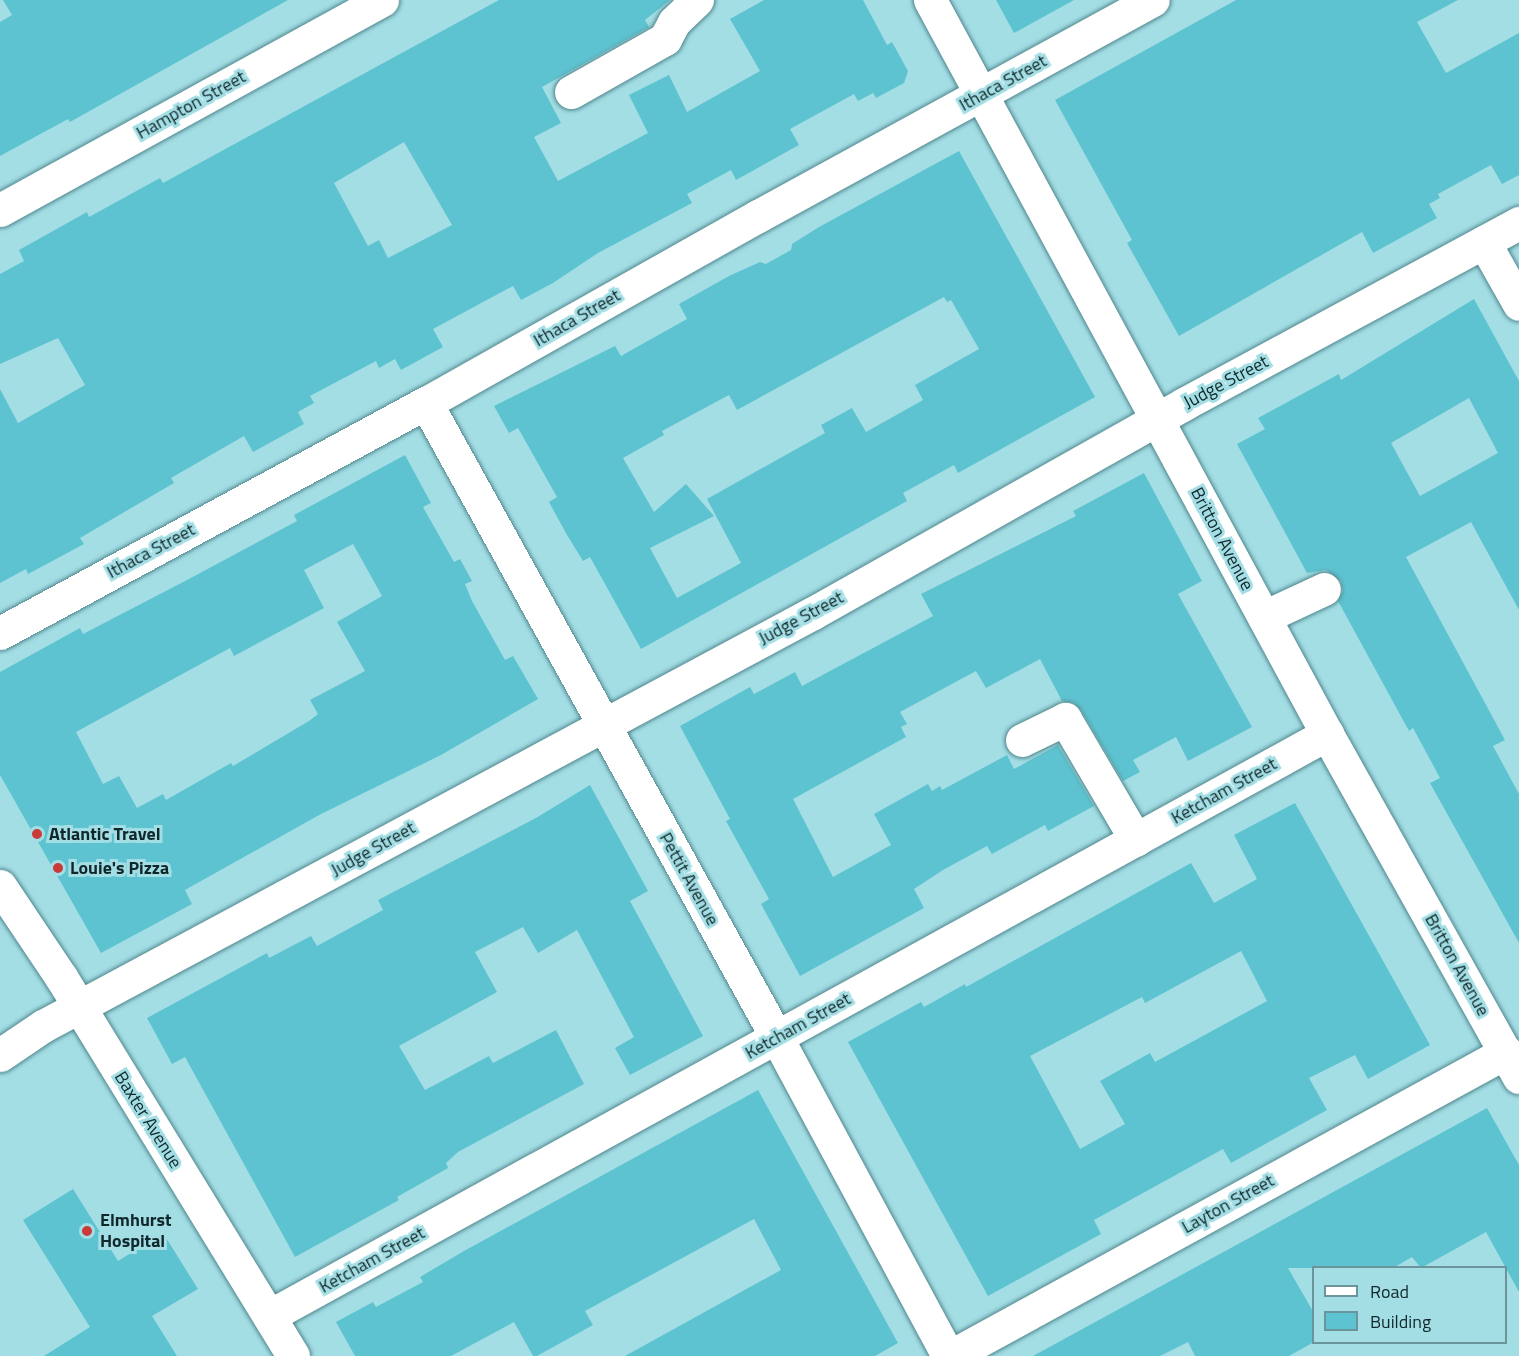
<!DOCTYPE html>
<html>
<head>
<meta charset="utf-8">
<style>
  body { margin:0 }
  #map { position:relative; width:1519px; height:1356px; overflow:hidden; background:#a4dee5; font-family:"Titillium Web",sans-serif }
  div>[style] { position:absolute }
  [style*='--x'] { left:calc(var(--x)*1px); top:calc(var(--y)*1px); width:calc(var(--w)*1px); rotate:calc(var(--a)*1deg) }
  .building>* { inset:0; background:#5ec3d0 }
  .roads { filter:drop-shadow(0 0 2px #4f868d) drop-shadow(0 0 2px #4f868d) }
  .minor>* { height:33px; margin:-16.5px; padding:0 16.5px; transform-origin:16.5px; border-radius:16.5px; background:#fff }
  .dots>* { width:16px; height:16px; translate:-50% -50%; box-sizing:border-box; border:3px solid #a4dee5; border-radius:50% }
  span { translate:-50% -50%; white-space:nowrap; text-align:center; line-height:1.15; -webkit-text-stroke:6px #a4dee5; paint-order:stroke }
  .street-label { font-size:18px; color:#11282b }
  .poi-label { font-size:18px; color:#11282b; font-weight:700 }
  .left { translate:0 -50%; text-align:left }
  .legend { position:absolute; left:1312px; top:1266px; width:195px; height:78px; box-sizing:border-box; background:#a4dee5; border:2px solid #69959b; margin:0; padding:8px 10px; list-style:none; font-size:18px; color:#11282b }
  .legend li { display:flex; align-items:center; gap:12px; height:30px }
  .legend b { width:30px; border:2px solid #69959b }
</style>
</head>
<body>
<div id="map">
  <div class="building">
    <div style="clip-path:polygon(3px 0,288px 0,70px 122px,68px 119px,0 156px,0 22px,12px 15px)"></div>
    <div style="clip-path:polygon(evenodd,499px 0,670px 0,645px 20px,649px 27px,542px 87px,561px 123px,534px 137px,558px 181px,648px 133px,629px 95px,669px 75px,687px 112px,760px 71px,730px 19px,764px 0,863px 0,887px 45px,892px 42px,908px 71px,904px 83px,876px 98px,873px 93px,858px 101px,854px 94px,790px 129px,799px 145px,736px 180px,731px 170px,687px 194px,692px 203px,598px 253px,553px 283px,521px 300px,513px 286px,433px 329px,443px 347px,401px 370px,395px 359px,379px 368px,376px 361px,310px 396px,314px 403px,298px 412px,304px 424px,253px 452px,244px 436px,171px 478px,174px 483px,80px 538px,84px 544px,28px 574px,26px 569px,0 583px,0 389px,18px 423px,85px 385px,58px 338px,0 364px,0 274px,24px 261px,19px 250px,87px 212px,89px 217px,160px 178px,163px 183px,499px 0,404px 142px,452px 225px,388px 258px,379px 240px,368px 246px,334px 183px,404px 142px)"></div>
    <div style="clip-path:polygon(996px 0,1074px 0,1014px 33px)"></div>
    <div style="clip-path:polygon(1236px 0,1458px 0,1417px 22px,1446px 73px,1519px 33px,1519px 175px,1502px 184px,1491px 165px,1438px 194px,1440px 198px,1429px 204px,1437px 218px,1373px 253px,1362px 232px,1179px 336px,1127px 243px,1132px 240px,1055px 100px)"></div>
    <div style="clip-path:polygon(evenodd,959px 151px,1095px 397px,958px 473px,954px 465px,903px 493px,907px 501px,641px 649px,590px 557px,583px 561px,567px 535px,549px 502px,557px 497px,518px 428px,509px 433px,494px 406px,615px 346px,621px 356px,644px 343px,687px 319px,679px 304px,729px 276px,760px 262px,766px 264px,791px 250px,792px 244px,819px 227px,959px 151px,944px 297px,947px 302px,951px 300px,979px 349px,915px 385px,923px 400px,866px 432px,852px 408px,821px 425px,825px 433px,707px 499px,741px 563px,677px 598px,650px 548px,714px 516px,686px 484px,654px 512px,623px 458px,664px 435px,662px 431px,729px 395px,737px 410px,944px 297px)"></div>
    <div style="clip-path:polygon(evenodd,1474px 299px,1519px 381px,1519px 610px,1471px 522px,1406px 557px,1505px 740px,1493px 746px,1519px 794px,1519px 943px,1430px 783px,1440px 778px,1413px 728px,1409px 731px,1338px 601px,1343px 591px,1341px 581px,1326px 570px,1307px 573px,1237px 444px,1265px 429px,1258px 418px,1339px 374px,1341px 380px,1474px 299px,1469px 398px,1498px 453px,1420px 496px,1391px 443px,1469px 398px)"></div>
    <div style="clip-path:polygon(evenodd,405px 455px,431px 503px,423px 507px,454px 562px,460px 559px,472px 581px,465px 584px,472px 601px,505px 660px,513px 656px,538px 699px,441px 755px,321px 814px,185px 890px,192px 904px,101px 953px,0 775px,0 672px,80px 628px,83px 634px,187px 580px,297px 521px,294px 515px,405px 455px,353px 544px,382px 596px,337px 622px,365px 671px,310px 700px,318px 714px,309px 721px,233px 766px,231px 763px,166px 800px,163px 794px,137px 808px,119px 776px,103px 784px,76px 732px,230px 648px,234px 656px,324px 608px,304px 570px,353px 544px)"></div>
    <div style="clip-path:polygon(1144px 473px,1202px 581px,1178px 594px,1252px 727px,1188px 761px,1176px 737px,1133px 760px,1140px 772px,1123px 781px,1081px 710px,1074px 703px,1062px 701px,1040px 659px,986px 688px,976px 671px,900px 712px,907px 724px,901px 727px,906px 737px,793px 799px,833px 877px,891px 845px,874px 814px,928px 784px,932px 791px,940px 786px,942px 790px,1007px 755px,1014px 769px,1058px 745px,1094px 806px,1048px 831px,1045px 825px,992px 854px,987px 846px,943px 870px,914px 889px,924px 908px,800px 976px,761px 904px,769px 899px,726px 821px,730px 819px,680px 726px,750px 687px,754px 694px,795px 672px,802px 686px,933px 616px,921px 594px,1076px 516px,1073px 511px)"></div>
    <div style="clip-path:polygon(590px 785px,648px 891px,630px 901px,703px 1036px,630px 1075px,615px 1048px,634px 1037px,577px 930px,538px 953px,523px 927px,475px 952px,497px 992px,399px 1046px,425px 1090px,489px 1056px,493px 1063px,556px 1030px,584px 1084px,458px 1152px,446px 1163px,448px 1168px,397px 1197px,399px 1200px,295px 1257px,185px 1057px,172px 1064px,147px 1018px,267px 953px,269px 958px,311px 936px,317px 946px,383px 910px,378px 900px,536px 818px)"></div>
    <div style="clip-path:polygon(evenodd,1295px 803px,1430px 1045px,1368px 1079px,1355px 1055px,1309px 1078px,1327px 1110px,1231px 1163px,1223px 1149px,1094px 1220px,1101px 1234px,988px 1296px,848px 1042px,921px 1002px,924px 1007px,965px 984px,966px 987px,1191px 863px,1214px 903px,1257px 879px,1234px 835px,1295px 803px,1241px 951px,1267px 1001px,1155px 1062px,1150px 1053px,1100px 1081px,1125px 1124px,1080px 1149px,1030px 1056px,1142px 997px,1145px 1003px,1241px 951px)"></div>
    <div style="clip-path:polygon(758px 1090px,898px 1343px,875px 1356px,625px 1356px,781px 1270px,754px 1219px,585px 1311px,593px 1325px,537px 1356px,533px 1356px,514px 1322px,451px 1356px,355px 1356px,336px 1322px,373px 1302px,376px 1307px,423px 1282px,420px 1277px,464px 1251px)"></div>
    <div style="clip-path:polygon(1487px 1108px,1519px 1165px,1519px 1292px,1486px 1232px,1421px 1268px,1412px 1257px,1393px 1268px,1288px 1268px,1314px 1313px,1314px 1342px,1289px 1356px,1195px 1356px,1188px 1342px,1160px 1356px,1033px 1356px)"></div>
    <div style="clip-path:polygon(73px 1189px,118px 1261px,163px 1233px,198px 1289px,152px 1316px,177px 1356px,44px 1356px,90px 1327px,23px 1220px)"></div>
  </div>
  <div class="roads">
    <div class="minor">
      <div style="--x:930;--y:0;--w:834;--a:61.59"></div>
      <div style="--x:1327;--y:734;--w:393;--a:60.8"></div>
      <div style="--x:571;--y:92;--w:108;--a:-29.4"></div>
      <div style="--x:665;--y:39;--w:19;--a:-62"></div>
      <div style="--x:674;--y:22;--w:32;--a:-44"></div>
      <div style="--x:0;--y:210;--w:436;--a:-28.8"></div>
      <div style="--x:1484;--y:242;--w:71;--a:60.6"></div>
      <div style="--x:426;--y:403;--w:726;--a:61.07"></div>
      <div style="--x:777;--y:1038;--w:361;--a:61.7"></div>
      <div style="--x:1264;--y:617;--w:66;--a:-25"></div>
      <div style="--x:0;--y:633;--w:484;--a:-28.4"></div>
      <div style="--x:426;--y:403;--w:381;--a:-29.4"></div>
      <div style="--x:758;--y:216;--w:450;--a:-28.7"></div>
      <div style="--x:1022;--y:740;--w:48;--a:-26"></div>
      <div style="--x:1065;--y:719;--w:140;--a:59.6"></div>
      <div style="--x:0;--y:886;--w:110;--a:56.2"></div>
      <div style="--x:61;--y:977;--w:444;--a:58.5"></div>
      <div style="--x:0;--y:1055;--w:52;--a:-34"></div>
      <div style="--x:43;--y:1026;--w:874;--a:-28.21"></div>
      <div style="--x:813;--y:613;--w:426;--a:-29.4"></div>
      <div style="--x:1184;--y:404;--w:381;--a:-28.4"></div>
      <div style="--x:269;--y:1316;--w:1208;--a:-28.81"></div>
      <div style="--x:951;--y:1356;--w:633;--a:-28.71"></div>
    </div>
  </div>
  <div class="dots">
    <div style="left:37px;top:834px;background:#c93a38"></div>
    <div style="left:58px;top:868px;background:#c93a38"></div>
    <div style="left:87px;top:1231px;background:#c93a38"></div>
  </div>
  <div class="street-label">
    <span style="left:1003px;top:83px;rotate:-29deg">Ithaca Street</span>
    <span style="left:191px;top:105px;rotate:-29deg">Hampton Street</span>
    <span style="left:577px;top:318px;rotate:-30deg">Ithaca Street</span>
    <span style="left:1226px;top:382px;rotate:-28deg">Judge Street</span>
    <span style="left:1222px;top:539px;rotate:62deg">Britton Avenue</span>
    <span style="left:151px;top:551px;rotate:-28deg">Ithaca Street</span>
    <span style="left:801px;top:618px;rotate:-28deg">Judge Street</span>
    <span style="left:1224px;top:791px;rotate:-29deg">Ketcham Street</span>
    <span style="left:373px;top:849px;rotate:-29deg">Judge Street</span>
    <span style="left:689px;top:879px;rotate:61deg">Pettit Avenue</span>
    <span style="left:1457px;top:965px;rotate:61deg">Britton Avenue</span>
    <span style="left:798px;top:1026px;rotate:-29deg">Ketcham Street</span>
    <span style="left:148px;top:1120px;rotate:58deg">Baxter Avenue</span>
    <span style="left:1228px;top:1204px;rotate:-29deg">Layton Street</span>
    <span style="left:372px;top:1260px;rotate:-29deg">Ketcham Street</span>
  </div>
  <div class="poi-label">
    <span class="left" style="left:49px;top:834px">Atlantic Travel</span>
    <span class="left" style="left:70px;top:868px">Louie's Pizza</span>
    <span class="left" style="left:100px;top:1231px">Elmhurst<br>Hospital</span>
  </div>
  <ul class="legend">
  <li><b style="height:8px;background:#fff"></b>Road</li>
  <li><b style="height:16px;background:#5ec3d0"></b>Building</li>
  </ul>
</div>
</body>
</html>
